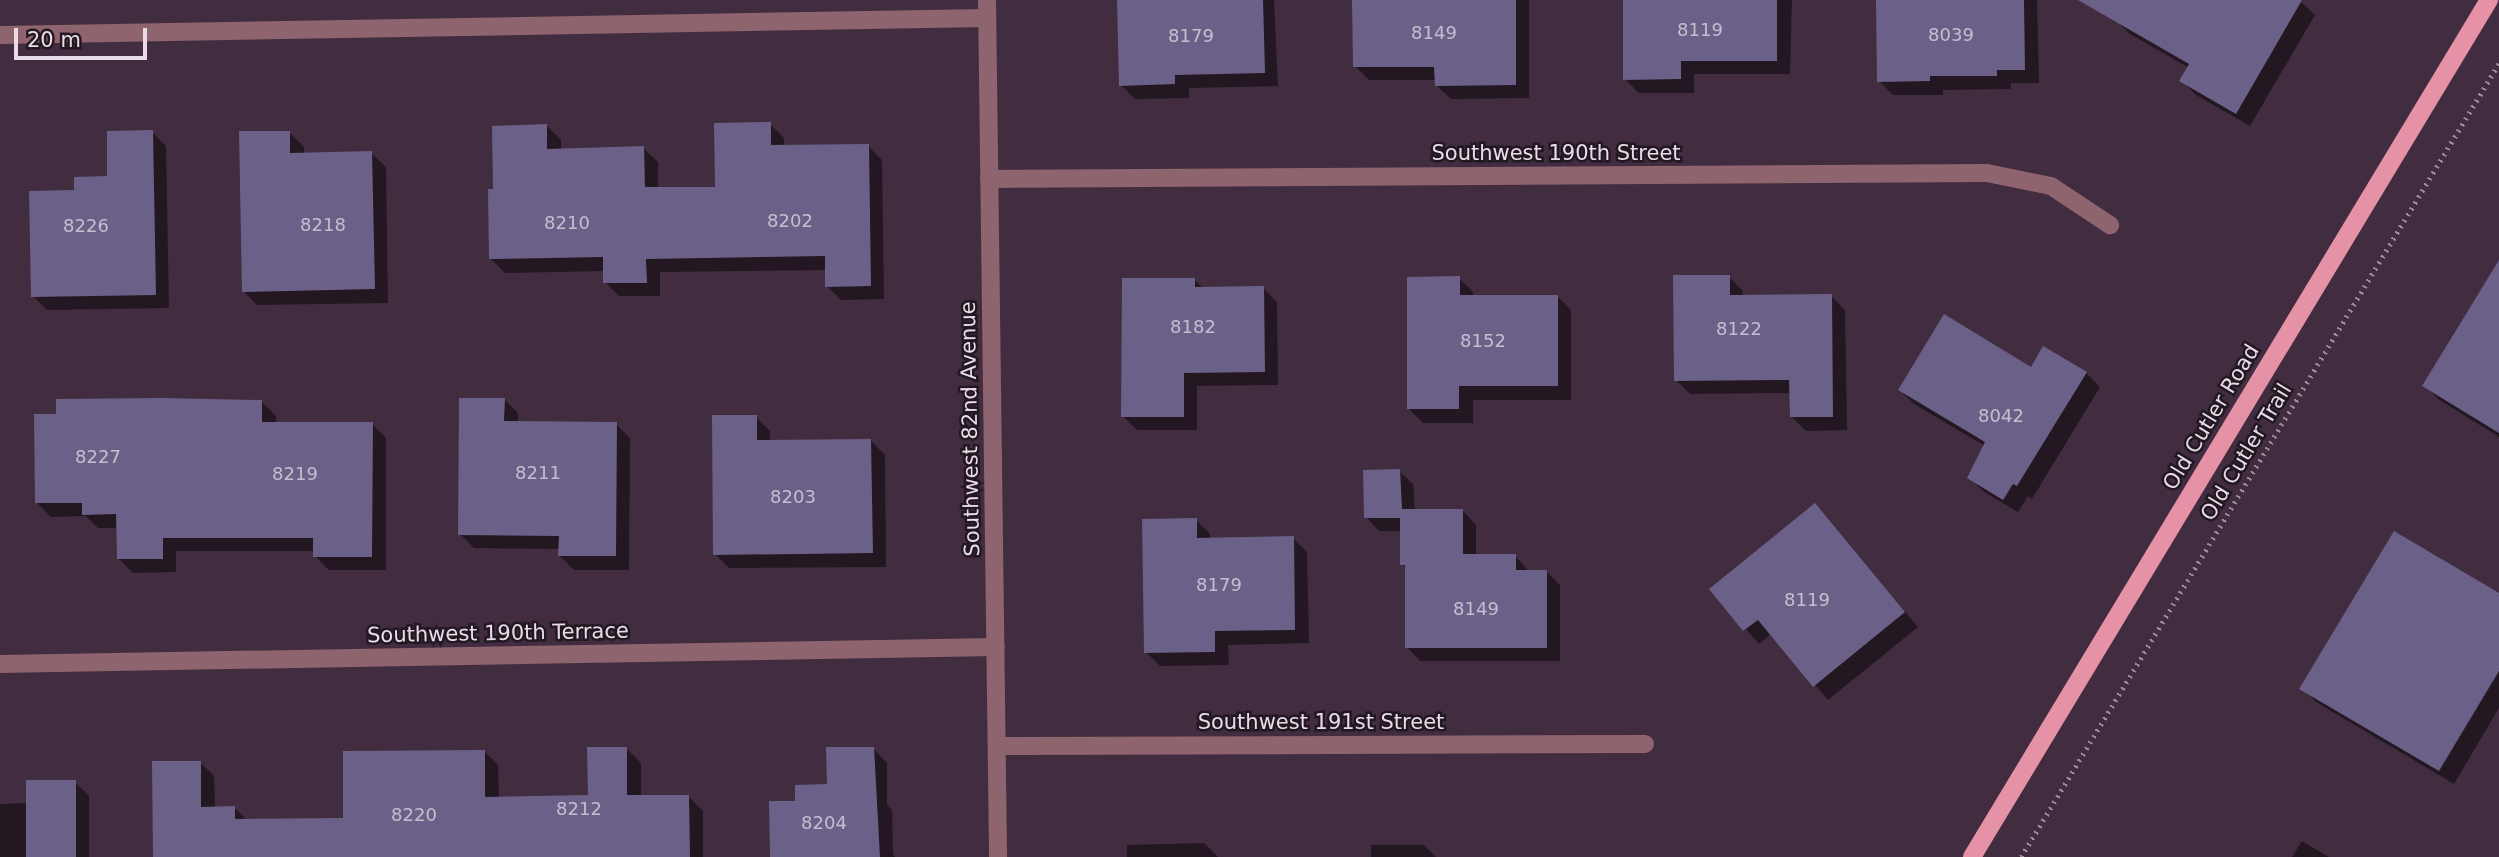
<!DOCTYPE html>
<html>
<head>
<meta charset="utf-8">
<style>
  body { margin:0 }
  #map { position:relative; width:2499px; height:857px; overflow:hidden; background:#422c3f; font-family:"DejaVu Sans",sans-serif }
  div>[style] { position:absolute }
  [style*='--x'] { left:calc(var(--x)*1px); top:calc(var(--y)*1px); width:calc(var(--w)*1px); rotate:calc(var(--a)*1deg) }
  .shadow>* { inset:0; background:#0007 }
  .building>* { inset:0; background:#6b6188; transform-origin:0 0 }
  .path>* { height:4.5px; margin-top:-2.25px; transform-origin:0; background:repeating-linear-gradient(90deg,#9c8a99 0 2px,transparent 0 7px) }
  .minor>* { height:18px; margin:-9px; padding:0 9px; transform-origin:9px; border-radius:9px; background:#8e646e }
  .major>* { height:18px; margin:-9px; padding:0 9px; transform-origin:9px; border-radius:9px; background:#e592a6 }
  span { translate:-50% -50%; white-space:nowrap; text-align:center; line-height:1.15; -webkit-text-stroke:5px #221821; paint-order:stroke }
  .number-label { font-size:18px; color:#cabccf }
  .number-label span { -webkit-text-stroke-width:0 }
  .street-label { font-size:21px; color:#e9dbe7 }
  .scale { position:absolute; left:14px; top:28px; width:133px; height:32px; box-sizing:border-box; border:4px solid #e9dbe7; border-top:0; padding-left:9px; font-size:21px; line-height:24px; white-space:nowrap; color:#e9dbe7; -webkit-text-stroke:5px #221821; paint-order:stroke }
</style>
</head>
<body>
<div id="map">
  <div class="shadow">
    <div style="clip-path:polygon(1119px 0,1274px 0,1278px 86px,1189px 88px,1189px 98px,1135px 99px,1121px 85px)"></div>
    <div style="clip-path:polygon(1354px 0,1529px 0,1529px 98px,1451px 99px,1436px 85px,1436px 80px,1369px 80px,1355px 66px)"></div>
    <div style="clip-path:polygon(1625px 0,1792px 0,1790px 74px,1694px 74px,1694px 93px,1639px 93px,1625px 79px)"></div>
    <div style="clip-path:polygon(1878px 0,2037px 0,2039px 83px,2011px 83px,2011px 89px,1943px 90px,1943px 95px,1893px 95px,1879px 81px)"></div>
    <div style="clip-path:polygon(2127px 0,2299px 0,2315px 15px,2250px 126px,2196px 95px,2182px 81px,2189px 68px,2130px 34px,2116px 20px)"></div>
    <div style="clip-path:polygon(770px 124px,784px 138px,784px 146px,868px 146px,882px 160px,884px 299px,841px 300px,827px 286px,827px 270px,660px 272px,660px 296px,619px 296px,605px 282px,605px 271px,505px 273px,491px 259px,495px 191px,547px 126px,561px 140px,561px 150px,643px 148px,658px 162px,658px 188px,717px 188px)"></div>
    <div style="clip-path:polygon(152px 132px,166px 146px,169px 308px,47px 310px,33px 296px,76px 192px,109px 178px)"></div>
    <div style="clip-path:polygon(289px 132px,304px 147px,304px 154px,371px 153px,386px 167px,388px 303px,257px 305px,243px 291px)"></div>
    <div style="clip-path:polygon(2499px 264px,2499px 437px,2438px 399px,2424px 385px)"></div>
    <div style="clip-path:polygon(1729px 277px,1743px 291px,1743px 296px,1831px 296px,1845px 310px,1847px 430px,1806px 431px,1792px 417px,1791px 393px,1690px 394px,1676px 380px)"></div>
    <div style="clip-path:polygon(1459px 278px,1473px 292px,1473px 297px,1557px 296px,1571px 310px,1571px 400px,1473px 400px,1473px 423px,1423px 423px,1409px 409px)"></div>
    <div style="clip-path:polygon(1194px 279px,1203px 288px,1263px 288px,1277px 302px,1278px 385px,1197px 386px,1197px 430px,1137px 430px,1123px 416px)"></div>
    <div style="clip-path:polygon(2044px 348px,2086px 373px,2100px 387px,2032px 499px,2028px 496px,2018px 512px,1984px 492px,1970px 478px,1985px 446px,1914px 404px,1900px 390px,2031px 369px)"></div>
    <div style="clip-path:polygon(504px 399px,518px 413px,518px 423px,616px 424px,630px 438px,629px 570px,574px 570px,560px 556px,560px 549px,474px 548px,460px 534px)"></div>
    <div style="clip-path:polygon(261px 401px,276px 416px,276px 424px,372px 424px,386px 438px,386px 570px,329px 570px,315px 556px,315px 551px,176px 551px,176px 572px,133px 573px,119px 559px,118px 528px,98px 528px,86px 516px,51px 517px,37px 503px)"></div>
    <div style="clip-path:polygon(756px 417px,770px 431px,770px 442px,871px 441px,885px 455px,886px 567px,729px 568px,715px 554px)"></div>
    <div style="clip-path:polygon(1399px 471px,1413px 484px,1415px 511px,1463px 511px,1476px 525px,1476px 556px,1515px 556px,1529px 571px,1546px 571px,1560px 585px,1560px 661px,1420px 661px,1407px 647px,1407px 569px,1402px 564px,1402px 531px,1379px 531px,1366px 517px)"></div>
    <div style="clip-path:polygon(1815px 505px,1918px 627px,1828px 700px,1771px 634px,1759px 644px,1711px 589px)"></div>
    <div style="clip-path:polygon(1196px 520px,1210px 534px,1210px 539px,1293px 538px,1307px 552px,1309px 643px,1228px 645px,1229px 665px,1160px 666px,1146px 652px)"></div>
    <div style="clip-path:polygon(2499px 595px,2499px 708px,2454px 784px,2316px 702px,2302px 688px)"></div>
    <div style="clip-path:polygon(873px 748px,887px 763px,887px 805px,892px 810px,893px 854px,895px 857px,772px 857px,797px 803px,828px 786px)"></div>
    <div style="clip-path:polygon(627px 749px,641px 763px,641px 797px,689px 797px,703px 811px,703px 857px,154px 857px,200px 762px,214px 776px,215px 809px,235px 808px,248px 821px,345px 819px,484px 751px,498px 765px,499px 798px,590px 797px)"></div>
    <div style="clip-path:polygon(75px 782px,89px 796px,89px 857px,0 857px,0 804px,28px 803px)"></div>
    <div style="clip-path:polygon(2302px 841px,2329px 857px,2292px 857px)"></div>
    <div style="clip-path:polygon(1204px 843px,1218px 857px,1127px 857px,1127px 845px)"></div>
    <div style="clip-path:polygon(1371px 845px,1424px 845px,1436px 857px,1371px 857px)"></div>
  </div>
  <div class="building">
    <div style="clip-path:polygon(1117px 0,1263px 0,1265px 73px,1175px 75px,1175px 84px,1119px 86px)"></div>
    <div style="clip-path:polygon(1352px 0,1516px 0,1516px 85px,1435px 86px,1434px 67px,1353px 67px)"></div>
    <div style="clip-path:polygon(1623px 0,1777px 0,1777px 61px,1681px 61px,1681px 79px,1623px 80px)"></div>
    <div style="clip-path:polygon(1876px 0,2024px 0,2025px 70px,1997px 70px,1997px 76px,1930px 76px,1930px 81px,1877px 82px)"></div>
    <div style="clip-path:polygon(2078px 0,2302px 0,2236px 114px,2179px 81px,2189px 64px)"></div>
    <div style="clip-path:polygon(771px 122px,771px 145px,869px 144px,871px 286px,825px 287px,825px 256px,646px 259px,647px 283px,603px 283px,603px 257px,489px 259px,488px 189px,493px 189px,492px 126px,547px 124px,547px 149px,644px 146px,645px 187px,715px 187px,714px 123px)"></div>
    <div style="clip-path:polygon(153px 130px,156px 295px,31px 297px,29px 191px,74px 190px,74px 177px,107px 176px,107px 131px)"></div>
    <div style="clip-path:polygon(239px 131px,290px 131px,290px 153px,372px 151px,375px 289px,242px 292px)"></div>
    <div style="clip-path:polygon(2499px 260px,2499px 433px,2422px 386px)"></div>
    <div style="clip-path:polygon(1673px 275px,1730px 275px,1730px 295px,1832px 294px,1833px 417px,1790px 417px,1789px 380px,1674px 381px)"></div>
    <div style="clip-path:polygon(1460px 276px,1460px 295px,1558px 295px,1558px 386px,1459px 386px,1459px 409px,1407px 409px,1407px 277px)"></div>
    <div style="clip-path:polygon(1122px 278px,1195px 278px,1195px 287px,1264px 286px,1265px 372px,1184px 373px,1184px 417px,1121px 417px)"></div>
    <div style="clip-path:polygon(1944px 314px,2031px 367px,2043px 346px,2087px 372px,2017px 486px,2013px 484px,2003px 500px,1967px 478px,1985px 442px,1898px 390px)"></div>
    <div style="clip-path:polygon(161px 398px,262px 400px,262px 422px,373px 422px,372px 557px,313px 557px,313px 538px,163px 538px,163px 559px,117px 559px,116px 514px,82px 515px,82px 503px,35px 503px,34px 414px,56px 414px,56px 399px)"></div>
    <div style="clip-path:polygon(459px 398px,505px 398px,504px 421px,617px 422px,616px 556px,558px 556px,559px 536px,458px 535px)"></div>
    <div style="clip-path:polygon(712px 415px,757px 415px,757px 440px,871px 439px,873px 553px,713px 555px)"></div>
    <div style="clip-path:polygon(1400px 469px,1402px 509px,1463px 509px,1463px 554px,1516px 554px,1516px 570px,1547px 570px,1547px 648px,1405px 648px,1405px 565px,1400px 565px,1400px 518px,1364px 518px,1363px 470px)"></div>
    <div style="clip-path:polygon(1815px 503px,1905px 612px,1813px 687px,1758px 620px,1743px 631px,1709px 589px)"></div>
    <div style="clip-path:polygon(1197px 518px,1197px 538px,1294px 536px,1295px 630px,1215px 631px,1215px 652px,1144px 653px,1142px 519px)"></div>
    <div style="clip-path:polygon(2394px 531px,2499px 593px,2499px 671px,2439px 771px,2299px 689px)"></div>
    <div style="clip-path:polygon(587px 747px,627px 747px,627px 795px,689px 795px,690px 857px,153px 857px,152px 761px,201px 761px,201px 807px,235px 806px,235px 819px,343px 818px,343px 751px,485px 750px,485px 797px,588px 795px)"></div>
    <div style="clip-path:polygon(826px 747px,874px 747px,880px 857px,770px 857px,769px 801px,795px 801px,795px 785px,827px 784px)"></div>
    <div style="left:26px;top:780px;width:50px;height:77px"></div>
  </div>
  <div class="path">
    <div style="--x:2021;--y:857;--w:927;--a:-58.95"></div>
  </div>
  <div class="minor">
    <div style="--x:987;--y:0;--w:857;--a:89.26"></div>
    <div style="--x:0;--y:35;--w:987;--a:-0.99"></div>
    <div style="--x:989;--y:179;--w:998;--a:-0.34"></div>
    <div style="--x:1987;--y:173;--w:65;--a:11.5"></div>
    <div style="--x:2051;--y:186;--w:71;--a:33.5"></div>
    <div style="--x:0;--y:664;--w:996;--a:-0.98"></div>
    <div style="--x:997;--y:746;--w:648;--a:-0.18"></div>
  </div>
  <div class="major">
    <div style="--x:1972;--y:857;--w:1001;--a:-58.9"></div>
  </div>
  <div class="number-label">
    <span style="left:1700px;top:30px">8119</span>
    <span style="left:1434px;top:33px">8149</span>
    <span style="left:1951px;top:35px">8039</span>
    <span style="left:1191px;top:36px">8179</span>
    <span style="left:790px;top:221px">8202</span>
    <span style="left:567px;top:223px">8210</span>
    <span style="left:323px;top:225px">8218</span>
    <span style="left:86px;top:226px">8226</span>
    <span style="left:1193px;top:327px">8182</span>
    <span style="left:1739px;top:329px">8122</span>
    <span style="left:1483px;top:341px">8152</span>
    <span style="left:2001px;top:416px">8042</span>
    <span style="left:98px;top:457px">8227</span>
    <span style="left:538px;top:473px">8211</span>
    <span style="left:295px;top:474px">8219</span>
    <span style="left:793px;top:497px">8203</span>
    <span style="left:1219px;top:585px">8179</span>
    <span style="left:1807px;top:600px">8119</span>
    <span style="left:1476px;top:609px">8149</span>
    <span style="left:579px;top:809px">8212</span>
    <span style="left:414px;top:815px">8220</span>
    <span style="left:824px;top:823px">8204</span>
  </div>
  <div class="street-label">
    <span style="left:1556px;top:153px">Southwest 190th Street</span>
    <span style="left:2211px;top:417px;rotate:-59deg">Old Cutler Road</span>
    <span style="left:970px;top:429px;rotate:-91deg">Southwest 82nd Avenue</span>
    <span style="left:2246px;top:452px;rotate:-59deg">Old Cutler Trail</span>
    <span style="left:498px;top:633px;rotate:-1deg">Southwest 190th Terrace</span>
    <span style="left:1321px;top:722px">Southwest 191st Street</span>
  </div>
  <div class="scale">20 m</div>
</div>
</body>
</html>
